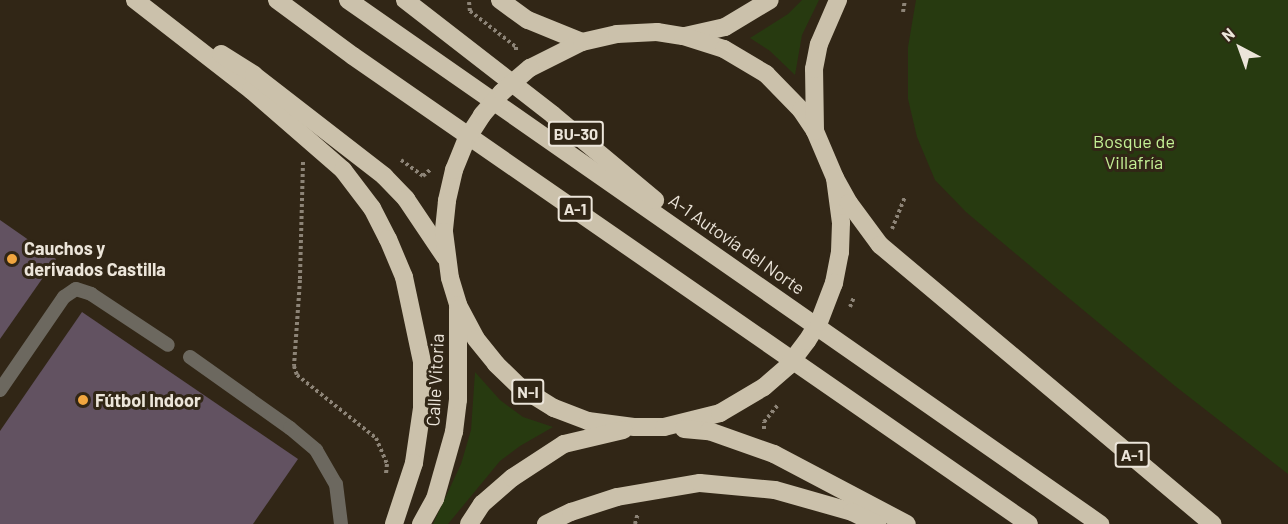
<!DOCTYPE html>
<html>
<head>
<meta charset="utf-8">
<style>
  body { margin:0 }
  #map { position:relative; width:1288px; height:524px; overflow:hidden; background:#312616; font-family:Barlow,sans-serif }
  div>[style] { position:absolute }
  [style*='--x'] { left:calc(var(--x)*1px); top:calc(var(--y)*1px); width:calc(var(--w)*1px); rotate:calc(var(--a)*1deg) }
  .green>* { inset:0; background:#273a10 }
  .building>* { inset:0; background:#625261 }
  .path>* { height:4px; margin-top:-2px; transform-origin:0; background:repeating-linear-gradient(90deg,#8d8477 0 3px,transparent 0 6px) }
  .lane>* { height:14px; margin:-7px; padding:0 7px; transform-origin:7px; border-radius:7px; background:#6c685f }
  .highway>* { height:18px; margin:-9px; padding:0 9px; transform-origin:9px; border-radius:9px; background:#cbc1ab }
  .path-bridge>* { height:4px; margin-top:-2px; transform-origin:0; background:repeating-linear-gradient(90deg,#8d8477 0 3px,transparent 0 6px) }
  .highway-bridge>* { height:18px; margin:-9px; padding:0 9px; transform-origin:9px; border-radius:9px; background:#cbc1ab }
  .dots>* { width:16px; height:16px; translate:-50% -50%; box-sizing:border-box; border:3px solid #312616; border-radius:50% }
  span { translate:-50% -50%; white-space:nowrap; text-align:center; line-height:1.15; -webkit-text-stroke:6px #312616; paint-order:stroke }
  .shield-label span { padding:2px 4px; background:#312616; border:2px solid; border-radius:4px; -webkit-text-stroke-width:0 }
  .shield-label { font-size:16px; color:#ece5da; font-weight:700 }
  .park-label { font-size:18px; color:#c4f095 }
  .street-label { font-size:18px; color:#ece5da }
  .poi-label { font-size:18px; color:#ece5da; font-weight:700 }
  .left { translate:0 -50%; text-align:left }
  .north { position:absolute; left:1210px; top:18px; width:60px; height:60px; -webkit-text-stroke:4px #312616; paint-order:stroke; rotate:319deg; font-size:16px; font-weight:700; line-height:24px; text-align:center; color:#ece5da }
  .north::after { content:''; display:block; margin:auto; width:21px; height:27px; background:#ece5da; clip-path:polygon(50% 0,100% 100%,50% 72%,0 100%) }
</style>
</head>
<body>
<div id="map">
  <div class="green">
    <div style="clip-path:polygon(802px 0,819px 0,802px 35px,795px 75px,770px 51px,750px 38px,788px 14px)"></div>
    <div style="clip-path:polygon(916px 0,1288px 0,1288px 474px,1175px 386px,1053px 285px,966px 212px,935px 180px,917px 137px,908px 99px,908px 47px)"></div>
    <div style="clip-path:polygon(475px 372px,500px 400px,523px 417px,553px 427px,520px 446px,500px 461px,448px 524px,433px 524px,461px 464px,471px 430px)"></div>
  </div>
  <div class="building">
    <div style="clip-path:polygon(0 220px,56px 259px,0 339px)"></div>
    <div style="clip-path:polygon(82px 312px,298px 459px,253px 524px,0 524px,0 431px)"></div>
  </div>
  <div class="path">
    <div style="--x:469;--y:2;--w:9;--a:84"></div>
    <div style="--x:470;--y:11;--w:58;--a:38"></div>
    <div style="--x:516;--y:47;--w:5;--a:90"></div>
    <div style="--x:903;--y:12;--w:12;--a:-81"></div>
    <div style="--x:401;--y:160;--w:27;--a:36"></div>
    <div style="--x:423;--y:176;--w:11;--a:-41"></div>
    <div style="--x:303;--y:162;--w:118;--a:91.5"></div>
    <div style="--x:300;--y:280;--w:86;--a:94"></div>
    <div style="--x:294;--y:366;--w:9;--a:72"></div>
    <div style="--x:297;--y:375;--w:101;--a:38.6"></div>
    <div style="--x:376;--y:438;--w:28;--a:67"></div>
    <div style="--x:387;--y:464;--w:10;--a:96"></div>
    <div style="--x:892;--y:229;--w:35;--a:-68"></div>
    <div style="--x:764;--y:429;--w:7;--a:-90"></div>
    <div style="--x:764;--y:422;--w:22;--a:-51"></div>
    <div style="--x:635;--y:524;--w:11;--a:-75"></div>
  </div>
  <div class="lane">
    <div style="--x:190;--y:357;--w:123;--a:35.4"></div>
    <div style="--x:290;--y:428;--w:34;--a:40"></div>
    <div style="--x:316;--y:450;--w:39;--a:60"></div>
    <div style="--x:336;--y:484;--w:40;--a:82.9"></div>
    <div style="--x:0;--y:390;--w:113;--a:-55.5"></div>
    <div style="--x:64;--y:297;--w:14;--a:-34"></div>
    <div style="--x:76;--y:289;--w:16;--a:18"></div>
    <div style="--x:91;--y:294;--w:92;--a:33.5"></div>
  </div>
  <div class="highway">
    <div style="--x:135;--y:0;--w:147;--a:37.8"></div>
    <div style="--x:251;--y:90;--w:122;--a:41"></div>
    <div style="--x:343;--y:170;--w:48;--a:52.7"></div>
    <div style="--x:372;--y:208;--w:35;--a:63"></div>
    <div style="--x:388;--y:239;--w:41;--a:67.2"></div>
    <div style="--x:404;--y:277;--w:87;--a:78"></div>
    <div style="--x:422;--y:362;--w:46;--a:90"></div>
    <div style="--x:422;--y:408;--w:56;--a:98.3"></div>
    <div style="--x:414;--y:463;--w:64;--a:108.2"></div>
    <div style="--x:277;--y:0;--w:94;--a:36.4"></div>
    <div style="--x:353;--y:56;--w:822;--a:34.7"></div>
    <div style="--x:348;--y:0;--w:917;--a:34.87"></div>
    <div style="--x:405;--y:0;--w:187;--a:37.8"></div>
    <div style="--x:553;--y:115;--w:133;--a:39.8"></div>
    <div style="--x:500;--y:0;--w:34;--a:36"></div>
    <div style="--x:528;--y:20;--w:58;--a:22.2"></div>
    <div style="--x:685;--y:36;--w:41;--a:-12.7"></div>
    <div style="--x:725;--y:27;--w:52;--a:-31"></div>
    <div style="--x:221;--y:54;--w:39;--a:32"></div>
    <div style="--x:254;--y:75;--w:165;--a:37.8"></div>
    <div style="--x:384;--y:176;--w:32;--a:46"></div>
    <div style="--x:406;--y:199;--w:70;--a:56.1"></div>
    <div style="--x:530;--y:68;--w:58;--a:-26.6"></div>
    <div style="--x:582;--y:42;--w:36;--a:-13"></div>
    <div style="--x:617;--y:34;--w:40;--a:-2.9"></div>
    <div style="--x:657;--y:32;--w:26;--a:9"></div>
    <div style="--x:683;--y:36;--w:43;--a:17.6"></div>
    <div style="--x:724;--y:49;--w:49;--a:30.8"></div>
    <div style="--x:766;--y:74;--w:50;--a:45.8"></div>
    <div style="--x:801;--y:110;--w:25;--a:56"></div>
    <div style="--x:815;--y:131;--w:51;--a:66.9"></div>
    <div style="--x:835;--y:178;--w:45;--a:82.4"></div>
    <div style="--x:841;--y:223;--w:29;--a:92"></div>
    <div style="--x:840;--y:252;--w:32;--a:101"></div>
    <div style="--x:815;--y:131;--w:62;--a:-90.9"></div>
    <div style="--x:814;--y:69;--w:25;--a:-79"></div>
    <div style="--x:819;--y:44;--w:48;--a:-66.6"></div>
    <div style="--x:454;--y:170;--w:32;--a:103"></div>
    <div style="--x:447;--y:201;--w:31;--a:96"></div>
    <div style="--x:444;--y:232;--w:46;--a:82.6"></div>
    <div style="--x:450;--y:278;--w:28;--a:73"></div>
    <div style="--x:458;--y:305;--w:38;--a:62"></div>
    <div style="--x:476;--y:339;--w:32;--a:51"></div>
    <div style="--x:496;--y:364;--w:33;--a:44"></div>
    <div style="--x:520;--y:387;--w:40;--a:32"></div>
    <div style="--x:554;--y:408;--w:36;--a:21"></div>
    <div style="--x:588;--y:421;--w:46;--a:7.4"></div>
    <div style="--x:634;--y:427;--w:30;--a:0"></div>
    <div style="--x:664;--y:427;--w:58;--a:-14"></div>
    <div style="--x:720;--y:413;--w:51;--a:-30.6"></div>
    <div style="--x:835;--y:178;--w:29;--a:61"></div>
    <div style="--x:849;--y:203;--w:52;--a:53.6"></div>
    <div style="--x:880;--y:245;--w:434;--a:40"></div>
    <div style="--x:684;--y:429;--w:25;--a:5"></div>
    <div style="--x:709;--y:431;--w:69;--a:19.5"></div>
    <div style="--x:774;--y:454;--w:150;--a:27.8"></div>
    <div style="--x:421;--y:524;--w:29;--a:-61"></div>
    <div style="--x:435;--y:499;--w:70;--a:-74.2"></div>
    <div style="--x:454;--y:432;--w:32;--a:-83"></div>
    <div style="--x:458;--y:400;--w:91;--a:-90"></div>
    <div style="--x:469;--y:524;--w:24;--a:-57"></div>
    <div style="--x:482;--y:504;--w:40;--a:-41"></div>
    <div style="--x:512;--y:478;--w:62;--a:-33.2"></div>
    <div style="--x:564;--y:444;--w:61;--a:-13.3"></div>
    <div style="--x:546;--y:524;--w:28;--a:-26"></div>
    <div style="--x:571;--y:512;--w:48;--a:-18.1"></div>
    <div style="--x:617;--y:497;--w:84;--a:-9.6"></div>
    <div style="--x:700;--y:483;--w:75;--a:5.3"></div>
    <div style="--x:775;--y:490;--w:80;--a:15.9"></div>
    <div style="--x:852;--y:512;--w:28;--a:26"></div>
  </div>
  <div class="path-bridge">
    <div style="--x:850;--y:307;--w:11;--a:-68"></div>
  </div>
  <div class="highway-bridge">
    <div style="--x:454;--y:170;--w:32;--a:-68"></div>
    <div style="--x:466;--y:140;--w:30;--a:-57"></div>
    <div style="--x:482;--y:115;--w:30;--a:-49"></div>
    <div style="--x:502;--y:92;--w:37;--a:-41"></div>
    <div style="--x:764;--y:387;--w:32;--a:-41"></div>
    <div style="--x:788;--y:366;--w:31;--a:-53"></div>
    <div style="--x:807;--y:341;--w:22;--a:-58"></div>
    <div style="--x:819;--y:322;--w:42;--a:-69"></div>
  </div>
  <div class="dots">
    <div style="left:12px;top:259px;background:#f1a63f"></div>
    <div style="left:83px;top:400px;background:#f1a63f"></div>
  </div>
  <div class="shield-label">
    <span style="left:576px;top:134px">BU-30</span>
    <span style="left:575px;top:209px">A-1</span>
    <span style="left:528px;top:392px">N-I</span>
    <span style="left:1132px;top:455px">A-1</span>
  </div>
  <div class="park-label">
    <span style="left:1134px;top:152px">Bosque de<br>Villafría</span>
  </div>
  <div class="street-label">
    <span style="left:737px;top:244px;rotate:35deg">A-1 Autovía del Norte</span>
    <span style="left:435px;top:380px;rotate:-87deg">Calle Vitoria</span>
  </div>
  <div class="poi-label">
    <span class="left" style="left:24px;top:259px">Cauchos y<br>derivados Castilla</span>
    <span class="left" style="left:95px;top:400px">Fútbol Indoor</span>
  </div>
  <div class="north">N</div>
</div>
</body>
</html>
